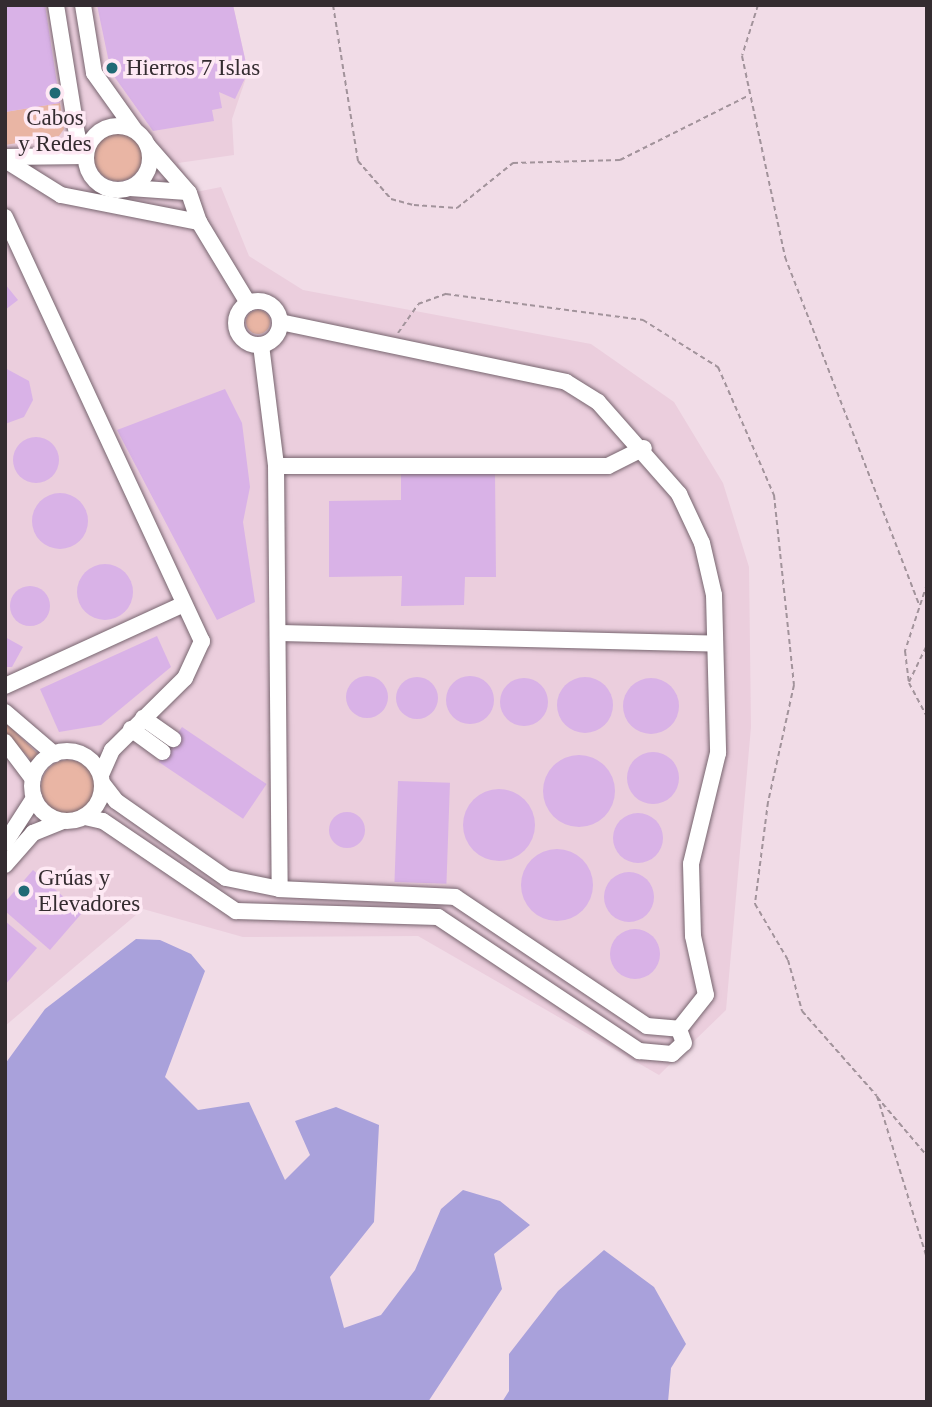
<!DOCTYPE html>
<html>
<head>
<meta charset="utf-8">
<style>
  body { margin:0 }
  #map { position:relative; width:932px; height:1407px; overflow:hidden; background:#f1dce7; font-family:Georgia,serif }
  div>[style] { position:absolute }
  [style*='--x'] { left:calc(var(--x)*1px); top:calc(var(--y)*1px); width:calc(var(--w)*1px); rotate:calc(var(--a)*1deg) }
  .built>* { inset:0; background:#ebcedd }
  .green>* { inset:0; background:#e9b5a4 }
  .round { border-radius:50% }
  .water>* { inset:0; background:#a9a1db }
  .building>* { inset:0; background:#d9b2e7; transform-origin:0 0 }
  .path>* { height:2px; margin-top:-1px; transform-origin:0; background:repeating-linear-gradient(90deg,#a2939b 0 5px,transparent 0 8.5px) }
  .roads { filter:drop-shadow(0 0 2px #77656f) drop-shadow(0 0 2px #77656f) }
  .minor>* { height:16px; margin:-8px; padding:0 8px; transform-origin:8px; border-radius:8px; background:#fff }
  .minor>.ring { margin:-8px; padding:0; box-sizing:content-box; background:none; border:16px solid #fff; border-radius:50% }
  .dots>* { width:19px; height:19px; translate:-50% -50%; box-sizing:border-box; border:4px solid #fee9f4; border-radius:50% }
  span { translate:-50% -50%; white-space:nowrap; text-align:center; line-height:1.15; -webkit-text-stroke:7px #fee9f4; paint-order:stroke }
  .poi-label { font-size:23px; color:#342c30 }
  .left { translate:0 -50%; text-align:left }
  .frame { position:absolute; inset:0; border:7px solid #342c30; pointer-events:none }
</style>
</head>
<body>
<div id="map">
  <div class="built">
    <div style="clip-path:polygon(5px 5px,233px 5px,248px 72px,232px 119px,234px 155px,178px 163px,196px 192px,221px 187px,249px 256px,303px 290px,591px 344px,674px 402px,723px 483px,749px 567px,751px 727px,726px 1010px,659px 1075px,418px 936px,243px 937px,143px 909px,5px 1026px)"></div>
  </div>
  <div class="green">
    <div style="clip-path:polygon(60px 103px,64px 129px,59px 136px,5px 145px,5px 112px)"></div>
    <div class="round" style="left:94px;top:133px;width:48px;height:48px"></div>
    <div class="round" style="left:246px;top:310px;width:24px;height:24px"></div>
    <div style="clip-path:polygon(5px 722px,38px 754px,32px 761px,5px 732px)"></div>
    <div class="round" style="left:41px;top:760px;width:54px;height:54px"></div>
  </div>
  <div class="water">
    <div style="clip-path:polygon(136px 939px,160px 940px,191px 954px,205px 971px,165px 1077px,198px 1110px,249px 1102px,285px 1180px,310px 1155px,295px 1121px,336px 1107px,379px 1125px,374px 1222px,330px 1277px,344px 1328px,381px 1315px,415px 1270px,441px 1209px,463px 1190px,500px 1201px,530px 1225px,494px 1254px,502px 1289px,428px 1402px,5px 1402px,5px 1064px,45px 1009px)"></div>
    <div style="clip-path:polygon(604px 1250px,654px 1287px,686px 1344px,671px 1368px,668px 1402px,502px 1402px,509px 1391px,509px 1354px,558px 1291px)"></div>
  </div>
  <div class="building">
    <div style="clip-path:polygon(5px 5px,45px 5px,60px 103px,5px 112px)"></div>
    <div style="clip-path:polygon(97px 5px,233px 5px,248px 72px,235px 99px,219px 92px,222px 108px,212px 110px,214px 121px,153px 131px,111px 72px)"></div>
    <div style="clip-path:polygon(5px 284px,18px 300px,5px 310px)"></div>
    <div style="clip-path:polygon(5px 368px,29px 381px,33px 400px,24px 417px,5px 424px)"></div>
    <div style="clip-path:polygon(225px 389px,242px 423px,250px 487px,243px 522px,255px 602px,217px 620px,117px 430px)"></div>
    <div class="round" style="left:13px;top:437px;width:46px;height:46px"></div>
    <div style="clip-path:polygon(401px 471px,495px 471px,496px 577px,465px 577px,464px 605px,401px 606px,402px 576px,329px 577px,329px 501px,401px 500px)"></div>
    <div class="round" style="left:32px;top:493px;width:56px;height:56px"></div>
    <div class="round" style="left:77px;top:564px;width:56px;height:56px"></div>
    <div class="round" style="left:10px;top:586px;width:40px;height:40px"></div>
    <div style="clip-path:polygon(157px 636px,171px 667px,101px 725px,59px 732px,40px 689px)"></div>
    <div style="clip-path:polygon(5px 637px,23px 647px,12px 667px,5px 667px)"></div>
    <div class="round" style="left:446px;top:676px;width:48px;height:48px"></div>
    <div class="round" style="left:346px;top:676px;width:42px;height:42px"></div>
    <div class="round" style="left:396px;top:677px;width:42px;height:42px"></div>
    <div class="round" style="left:557px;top:677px;width:56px;height:56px"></div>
    <div class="round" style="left:500px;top:678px;width:48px;height:48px"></div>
    <div class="round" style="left:623px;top:678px;width:56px;height:56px"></div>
    <div style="left:182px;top:727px;width:102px;height:42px;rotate:34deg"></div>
    <div class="round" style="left:627px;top:752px;width:52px;height:52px"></div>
    <div class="round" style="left:543px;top:755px;width:72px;height:72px"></div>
    <div style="left:398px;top:781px;width:52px;height:101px;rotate:2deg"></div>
    <div class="round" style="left:463px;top:789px;width:72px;height:72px"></div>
    <div class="round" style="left:329px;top:812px;width:36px;height:36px"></div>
    <div class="round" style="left:613px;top:813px;width:50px;height:50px"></div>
    <div class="round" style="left:521px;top:849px;width:72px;height:72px"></div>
    <div style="clip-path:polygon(33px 870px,82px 913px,50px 950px,5px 911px,5px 902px)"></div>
    <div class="round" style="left:604px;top:872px;width:50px;height:50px"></div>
    <div style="clip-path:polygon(5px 921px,37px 948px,5px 985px)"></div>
    <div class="round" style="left:610px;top:929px;width:50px;height:50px"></div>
  </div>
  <div class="path">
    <div style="--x:333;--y:5;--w:158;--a:80.9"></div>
    <div style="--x:358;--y:161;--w:50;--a:49"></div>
    <div style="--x:391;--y:199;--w:24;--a:15"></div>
    <div style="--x:414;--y:205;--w:43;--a:4"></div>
    <div style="--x:457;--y:208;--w:72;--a:-38.8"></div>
    <div style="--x:513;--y:163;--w:107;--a:-1.6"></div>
    <div style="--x:620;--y:160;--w:143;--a:-26.6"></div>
    <div style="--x:758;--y:5;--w:53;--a:107.4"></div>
    <div style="--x:742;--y:56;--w:206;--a:77.9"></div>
    <div style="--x:785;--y:257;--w:372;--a:68.9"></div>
    <div style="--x:398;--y:333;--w:35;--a:-55"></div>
    <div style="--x:418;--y:304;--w:30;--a:-20"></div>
    <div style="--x:446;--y:294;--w:199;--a:7.5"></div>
    <div style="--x:643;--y:320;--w:89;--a:32.1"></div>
    <div style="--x:718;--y:367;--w:140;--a:66.4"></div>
    <div style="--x:774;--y:495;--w:191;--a:84"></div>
    <div style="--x:794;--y:685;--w:120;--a:102.5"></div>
    <div style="--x:768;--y:802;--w:103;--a:97.3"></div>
    <div style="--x:755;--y:904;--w:65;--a:59.5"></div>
    <div style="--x:788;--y:960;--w:53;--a:74.6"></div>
    <div style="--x:802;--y:1011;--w:113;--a:48.6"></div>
    <div style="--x:877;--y:1096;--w:170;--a:72.9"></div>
    <div style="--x:927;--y:584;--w:71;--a:108.2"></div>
    <div style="--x:905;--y:651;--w:32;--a:83"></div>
    <div style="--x:909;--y:683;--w:38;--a:62"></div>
    <div style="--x:909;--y:682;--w:41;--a:-64.1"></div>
    <div style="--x:877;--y:1097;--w:77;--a:49.7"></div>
  </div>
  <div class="roads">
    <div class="minor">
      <div style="--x:56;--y:5;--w:132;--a:80.8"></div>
      <div style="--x:77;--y:135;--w:23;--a:67"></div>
      <div style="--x:83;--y:5;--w:69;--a:80.8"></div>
      <div style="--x:94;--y:73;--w:69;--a:54.5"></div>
      <div class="ring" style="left:86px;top:126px;width:48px;height:48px"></div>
      <div style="--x:148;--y:146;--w:62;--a:48.9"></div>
      <div style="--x:189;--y:193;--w:31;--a:71"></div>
      <div style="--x:5;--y:157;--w:81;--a:-0.7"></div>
      <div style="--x:5;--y:160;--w:66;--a:32"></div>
      <div style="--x:61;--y:195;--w:141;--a:11.1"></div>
      <div style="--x:199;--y:222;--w:95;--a:58.8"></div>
      <div style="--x:130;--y:188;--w:57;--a:4"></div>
      <div style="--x:5;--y:217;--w:468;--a:65.1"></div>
      <div style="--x:202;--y:641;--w:41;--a:114.7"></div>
      <div style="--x:185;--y:678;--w:103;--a:135.4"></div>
      <div style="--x:112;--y:750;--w:27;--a:114"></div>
      <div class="ring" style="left:236px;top:301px;width:28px;height:28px"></div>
      <div style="--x:280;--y:322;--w:292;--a:11.8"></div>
      <div style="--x:566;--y:382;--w:38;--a:32"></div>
      <div style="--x:598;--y:402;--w:123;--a:48.6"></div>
      <div style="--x:679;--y:494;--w:54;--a:64.9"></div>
      <div style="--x:702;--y:543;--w:53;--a:77"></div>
      <div style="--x:714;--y:595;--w:158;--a:88.5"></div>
      <div style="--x:718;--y:753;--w:114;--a:103.7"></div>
      <div style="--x:691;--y:864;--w:72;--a:88.4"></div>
      <div style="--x:693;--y:936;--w:60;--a:77.6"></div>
      <div style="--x:706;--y:995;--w:43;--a:128.5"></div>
      <div style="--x:261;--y:345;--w:122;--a:82.9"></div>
      <div style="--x:276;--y:466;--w:423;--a:89.5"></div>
      <div style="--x:276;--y:466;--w:332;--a:0"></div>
      <div style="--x:608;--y:466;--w:40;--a:-26.6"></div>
      <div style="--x:278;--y:633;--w:435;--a:1.4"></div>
      <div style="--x:5;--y:686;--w:195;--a:-24.6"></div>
      <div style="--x:5;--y:712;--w:65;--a:40.6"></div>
      <div style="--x:143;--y:718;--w:37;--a:35"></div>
      <div style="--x:131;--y:729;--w:39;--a:36"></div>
      <div style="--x:5;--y:742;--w:46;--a:52.9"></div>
      <div class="ring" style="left:32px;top:751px;width:54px;height:54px"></div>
      <div style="--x:102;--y:783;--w:23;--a:52"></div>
      <div style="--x:116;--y:801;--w:134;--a:35"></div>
      <div style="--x:226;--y:878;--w:55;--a:11.5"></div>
      <div style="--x:280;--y:889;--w:175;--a:2.6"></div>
      <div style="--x:455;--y:897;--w:231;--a:33.9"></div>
      <div style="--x:647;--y:1026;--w:32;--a:5"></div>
      <div style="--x:85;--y:817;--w:18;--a:13"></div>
      <div style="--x:103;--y:821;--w:161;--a:34.1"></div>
      <div style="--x:236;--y:911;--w:202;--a:1.7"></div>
      <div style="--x:438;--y:917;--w:242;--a:33.7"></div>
      <div style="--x:639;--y:1051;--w:33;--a:5"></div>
      <div style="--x:672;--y:1054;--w:16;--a:-43"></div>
      <div style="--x:684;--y:1043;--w:15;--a:-110"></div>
      <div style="--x:5;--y:843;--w:54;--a:-57.2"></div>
      <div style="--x:5;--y:865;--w:43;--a:-48.8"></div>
      <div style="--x:33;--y:833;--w:32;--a:-22"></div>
    </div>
  </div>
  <div class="dots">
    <div style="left:112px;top:68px;background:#206a75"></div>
    <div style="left:55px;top:93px;background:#206a75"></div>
    <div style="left:24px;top:891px;background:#206a75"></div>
  </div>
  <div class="poi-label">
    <span class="left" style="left:126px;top:68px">Hierros 7 Islas</span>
    <span style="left:55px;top:131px">Cabos<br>y Redes</span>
    <span class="left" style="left:38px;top:891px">Grúas y<br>Elevadores</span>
  </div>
  <div class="frame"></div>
</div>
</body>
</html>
